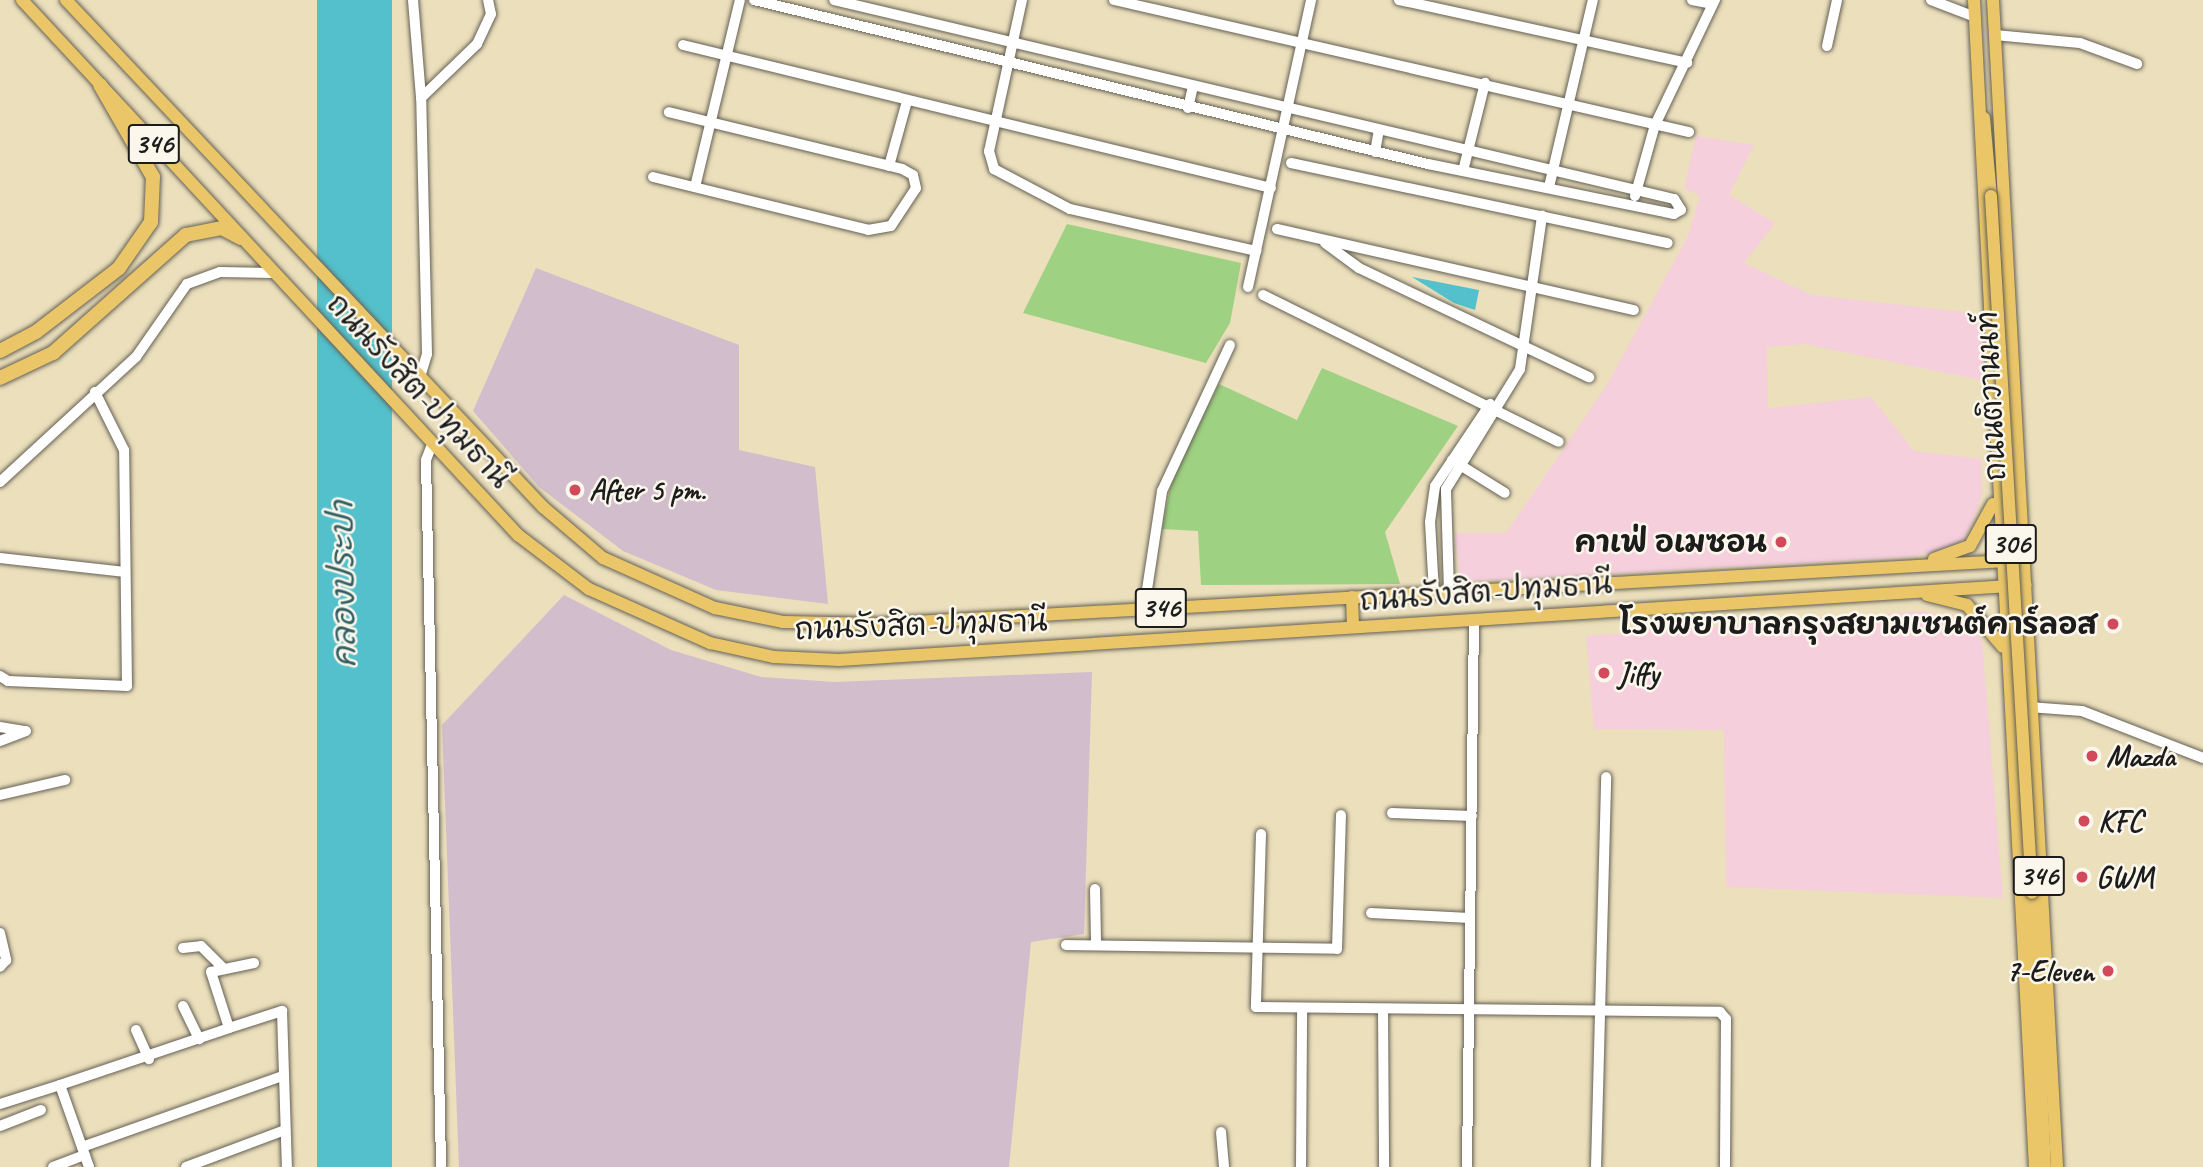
<!DOCTYPE html>
<html>
<head>
<meta charset="utf-8">
<style>
  body { margin:0 }
  #map { position:relative; width:2203px; height:1167px; overflow:hidden; background:#ebdfbc; font-family:Caveat,"Playpen Sans Thai",sans-serif }
  div>[style] { position:absolute }
  [style*='--x'] { left:calc(var(--x)*1px); top:calc(var(--y)*1px); width:calc(var(--w)*1px); rotate:calc(var(--a)*1deg) }
  .built>* { inset:0; background:#f5cfdc }
  .industrial>* { inset:0; background:#d1bdcc }
  .green>* { inset:0; background:#9ed182 }
  .water>* { inset:0; background:#53c0cb; transform-origin:0 0 }
  .roads { filter:drop-shadow(0 0 2px #646054) drop-shadow(0 0 2px #646054) }
  .minor>* { height:10px; margin:-5px; padding:0 5px; transform-origin:5px; border-radius:5px; background:#fff }
  .major>* { height:12px; margin:-6px; padding:0 6px; transform-origin:6px; border-radius:6px; background:#eac669 }
  .highway>* { height:14px; margin:-7px; padding:0 7px; transform-origin:7px; border-radius:7px; background:#eac669 }
  .bridges { filter:drop-shadow(0 0 2px #646054) drop-shadow(0 0 2px #646054) }
  .major-bridge>* { height:12px; margin:-6px; padding:0 6px; transform-origin:6px; border-radius:6px; background:#eac669 }
  .dots>* { width:19px; height:19px; translate:-50% -50%; box-sizing:border-box; border:4px solid #fbf7ec; border-radius:50% }
  span { translate:-50% -50%; white-space:nowrap; text-align:center; line-height:1.15; -webkit-text-stroke:5px #fbf7ec; paint-order:stroke }
  .shield-label span { padding:2px 5px; background:#fbf7ec; border:2px solid; border-radius:5px; -webkit-text-stroke-width:0 }
  .shield-label { font-size:28px; color:#1c1c1c; font-weight:700 }
  .street-label { font-size:30px; color:#1c1c1c }
  .poi-label { font-size:30px; color:#1c1c1c; font-weight:700 }
  .left { translate:0 -50%; text-align:left }
  .right { translate:-100% -50%; text-align:right }
  .water-label { font-size:32px; color:#325e62; font-style:italic }
</style>
</head>
<body>
<div id="map">
  <div class="built">
    <div style="clip-path:polygon(1696px 136px,1754px 145px,1729px 195px,1775px 223px,1744px 263px,1812px 295px,1982px 314px,1985px 381px,1805px 344px,1767px 347px,1768px 408px,1871px 397px,1914px 451px,1981px 459px,1982px 494px,1973px 522px,1960px 545px,1913px 557px,1460px 582px,1455px 533px,1506px 533px,1607px 385px,1688px 236px,1700px 195px,1684px 189px)"></div>
    <div style="clip-path:polygon(1923px 611px,1963px 620px,1982px 641px,2003px 898px,1726px 887px,1724px 730px,1594px 729px,1586px 636px)"></div>
  </div>
  <div class="industrial">
    <div style="clip-path:polygon(536px 268px,739px 345px,739px 450px,815px 467px,828px 604px,716px 590px,623px 551px,539px 487px,473px 411px)"></div>
    <div style="clip-path:polygon(564px 595px,671px 650px,761px 677px,834px 682px,1092px 672px,1084px 934px,1031px 942px,1009px 1167px,459px 1167px,442px 725px)"></div>
  </div>
  <div class="green">
    <div style="clip-path:polygon(1067px 224px,1241px 263px,1230px 323px,1206px 363px,1023px 313px)"></div>
    <div style="clip-path:polygon(1322px 368px,1458px 426px,1385px 532px,1400px 584px,1201px 585px,1198px 531px,1162px 529px,1172px 479px,1219px 384px,1297px 420px)"></div>
  </div>
  <div class="water">
    <div style="left:317px;top:0;width:75px;height:1167px"></div>
    <div style="clip-path:polygon(1412px 277px,1479px 290px,1475px 310px,1454px 303px)"></div>
  </div>
  <div class="roads">
    <div class="minor">
      <div style="--x:413;--y:0;--w:98;--a:85.3"></div>
      <div style="--x:754;--y:0;--w:694;--a:13.68"></div>
      <div style="--x:1428;--y:164;--w:251;--a:11.5"></div>
      <div style="--x:1674;--y:214;--w:8;--a:-30"></div>
      <div style="--x:1681;--y:210;--w:13;--a:-122"></div>
      <div style="--x:1674;--y:199;--w:863;--a:-166.67"></div>
      <div style="--x:1022;--y:0;--w:155;--a:102.3"></div>
      <div style="--x:989;--y:151;--w:19;--a:74"></div>
      <div style="--x:994;--y:169;--w:86;--a:27.8"></div>
      <div style="--x:1070;--y:209;--w:191;--a:12.7"></div>
      <div style="--x:1114;--y:0;--w:590;--a:12.93"></div>
      <div style="--x:1399;--y:0;--w:295;--a:12.3"></div>
      <div style="--x:1692;--y:0;--w:20;--a:11"></div>
      <div style="--x:1931;--y:0;--w:47;--a:21.1"></div>
      <div style="--x:1995;--y:35;--w:85;--a:5.4"></div>
      <div style="--x:2080;--y:43;--w:61;--a:20.2"></div>
      <div style="--x:683;--y:45;--w:605;--a:13.67"></div>
      <div style="--x:1827;--y:46;--w:47;--a:-77.7"></div>
      <div style="--x:1188;--y:108;--w:22;--a:-77"></div>
      <div style="--x:1375;--y:152;--w:22;--a:-80"></div>
      <div style="--x:1291;--y:163;--w:385;--a:12"></div>
      <div style="--x:889;--y:166;--w:67;--a:-74.5"></div>
      <div style="--x:1463;--y:171;--w:91;--a:-76"></div>
      <div style="--x:653;--y:177;--w:221;--a:13.8"></div>
      <div style="--x:868;--y:230;--w:23;--a:-10"></div>
      <div style="--x:891;--y:226;--w:45;--a:-56.7"></div>
      <div style="--x:916;--y:188;--w:13;--a:-103"></div>
      <div style="--x:913;--y:175;--w:13;--a:-151"></div>
      <div style="--x:902;--y:169;--w:240;--a:-166.3"></div>
      <div style="--x:695;--y:187;--w:192;--a:-76.5"></div>
      <div style="--x:1549;--y:187;--w:192;--a:-76.8"></div>
      <div style="--x:1635;--y:196;--w:74;--a:-74.3"></div>
      <div style="--x:1655;--y:125;--w:139;--a:-64.4"></div>
      <div style="--x:1277;--y:229;--w:366;--a:12.8"></div>
      <div style="--x:1325;--y:243;--w:42;--a:36.3"></div>
      <div style="--x:1359;--y:268;--w:255;--a:25.4"></div>
      <div style="--x:1248;--y:287;--w:294;--a:-77.6"></div>
      <div style="--x:1263;--y:295;--w:330;--a:26.4"></div>
      <div style="--x:420;--y:377;--w:24;--a:-73"></div>
      <div style="--x:427;--y:354;--w:256;--a:-91.3"></div>
      <div style="--x:421;--y:98;--w:78;--a:-44"></div>
      <div style="--x:477;--y:44;--w:33;--a:-65"></div>
      <div style="--x:491;--y:14;--w:14;--a:-102"></div>
      <div style="--x:431;--y:447;--w:14;--a:111"></div>
      <div style="--x:426;--y:460;--w:707;--a:88.78"></div>
      <div style="--x:1452;--y:460;--w:62;--a:31.9"></div>
      <div style="--x:0;--y:482;--w:185;--a:-42.6"></div>
      <div style="--x:136;--y:357;--w:89;--a:-55.1"></div>
      <div style="--x:187;--y:284;--w:35;--a:-20"></div>
      <div style="--x:220;--y:272;--w:53;--a:1.1"></div>
      <div style="--x:0;--y:558;--w:126;--a:6.4"></div>
      <div style="--x:1449;--y:592;--w:103;--a:-91.7"></div>
      <div style="--x:1446;--y:489;--w:141;--a:-58.3"></div>
      <div style="--x:1520;--y:369;--w:155;--a:-81.8"></div>
      <div style="--x:1434;--y:593;--w:71;--a:-93.2"></div>
      <div style="--x:1430;--y:522;--w:36;--a:-82"></div>
      <div style="--x:1435;--y:486;--w:99;--a:-56.1"></div>
      <div style="--x:1144;--y:609;--w:119;--a:-81.3"></div>
      <div style="--x:1162;--y:491;--w:161;--a:-65"></div>
      <div style="--x:0;--y:676;--w:9;--a:32"></div>
      <div style="--x:8;--y:681;--w:119;--a:2.4"></div>
      <div style="--x:127;--y:686;--w:236;--a:-90.7"></div>
      <div style="--x:124;--y:450;--w:65;--a:-116.6"></div>
      <div style="--x:2029;--y:707;--w:53;--a:4.3"></div>
      <div style="--x:2082;--y:711;--w:130;--a:21.2"></div>
      <div style="--x:0;--y:727;--w:26;--a:9"></div>
      <div style="--x:26;--y:731;--w:28;--a:159"></div>
      <div style="--x:0;--y:795;--w:67;--a:-13"></div>
      <div style="--x:1392;--y:813;--w:80;--a:2.1"></div>
      <div style="--x:1261;--y:834;--w:173;--a:91.7"></div>
      <div style="--x:1256;--y:1007;--w:464;--a:0.6"></div>
      <div style="--x:1720;--y:1012;--w:9;--a:49"></div>
      <div style="--x:1726;--y:1019;--w:148;--a:90.4"></div>
      <div style="--x:1095;--y:889;--w:53;--a:88.9"></div>
      <div style="--x:1371;--y:913;--w:99;--a:2.9"></div>
      <div style="--x:0;--y:933;--w:28;--a:77"></div>
      <div style="--x:6;--y:960;--w:9;--a:131"></div>
      <div style="--x:1066;--y:945;--w:271;--a:0.8"></div>
      <div style="--x:1337;--y:949;--w:134;--a:-88.3"></div>
      <div style="--x:183;--y:948;--w:18;--a:-6"></div>
      <div style="--x:201;--y:946;--w:33;--a:45"></div>
      <div style="--x:183;--y:1006;--w:37;--a:64"></div>
      <div style="--x:1383;--y:1010;--w:157;--a:89.6"></div>
      <div style="--x:229;--y:1028;--w:56;--a:-17.8"></div>
      <div style="--x:282;--y:1011;--w:156;--a:88.2"></div>
      <div style="--x:136;--y:1030;--w:32;--a:66"></div>
      <div style="--x:60;--y:1085;--w:178;--a:-18.6"></div>
      <div style="--x:229;--y:1028;--w:59;--a:-107.8"></div>
      <div style="--x:211;--y:972;--w:44;--a:-11.8"></div>
      <div style="--x:0;--y:1104;--w:63;--a:-17.6"></div>
      <div style="--x:60;--y:1085;--w:87;--a:70.5"></div>
      <div style="--x:0;--y:1126;--w:44;--a:-21.3"></div>
      <div style="--x:1221;--y:1132;--w:35;--a:85"></div>
      <div style="--x:82;--y:1147;--w:213;--a:-19.5"></div>
      <div style="--x:53;--y:1167;--w:34;--a:-21"></div>
      <div style="--x:186;--y:1167;--w:106;--a:-20.5"></div>
      <div style="--x:1301;--y:1167;--w:158;--a:-89.6"></div>
      <div style="--x:1467;--y:1167;--w:548;--a:-89.27"></div>
      <div style="--x:1596;--y:1167;--w:390;--a:-88.5"></div>
    </div>
    <div class="major">
      <div style="--x:22;--y:0;--w:730;--a:47.17"></div>
      <div style="--x:518;--y:535;--w:89;--a:37.3"></div>
      <div style="--x:589;--y:589;--w:133;--a:24.1"></div>
      <div style="--x:710;--y:643;--w:66;--a:12.3"></div>
      <div style="--x:774;--y:657;--w:65;--a:2.6"></div>
      <div style="--x:839;--y:660;--w:1189;--a:-3.62"></div>
      <div style="--x:66;--y:0;--w:696;--a:46.75"></div>
      <div style="--x:543;--y:507;--w:79;--a:40.4"></div>
      <div style="--x:603;--y:558;--w:123;--a:24.1"></div>
      <div style="--x:715;--y:608;--w:69;--a:11.6"></div>
      <div style="--x:783;--y:622;--w:97;--a:1.2"></div>
      <div style="--x:880;--y:624;--w:1146;--a:-3.2"></div>
      <div style="--x:1974;--y:0;--w:1169;--a:87.01"></div>
      <div style="--x:1993;--y:0;--w:1169;--a:86.86"></div>
      <div style="--x:1984;--y:118;--w:78;--a:84.9"></div>
      <div style="--x:1934;--y:559;--w:38;--a:-20"></div>
      <div style="--x:1970;--y:546;--w:48;--a:-61.3"></div>
      <div style="--x:1927;--y:595;--w:41;--a:14"></div>
      <div style="--x:1967;--y:605;--w:55;--a:49.4"></div>
      <div style="--x:1352;--y:597;--w:30;--a:88"></div>
      <div style="--x:2032;--y:893;--w:274;--a:87.3"></div>
    </div>
    <div class="highway">
      <div style="--x:0;--y:351;--w:41;--a:-27.8"></div>
      <div style="--x:36;--y:332;--w:105;--a:-37.6"></div>
      <div style="--x:119;--y:268;--w:56;--a:-55.2"></div>
      <div style="--x:151;--y:222;--w:45;--a:-87.5"></div>
      <div style="--x:153;--y:177;--w:106;--a:-119.9"></div>
      <div style="--x:0;--y:378;--w:59;--a:-25.3"></div>
      <div style="--x:53;--y:353;--w:178;--a:-41.6"></div>
      <div style="--x:186;--y:235;--w:37;--a:-11"></div>
      <div style="--x:222;--y:228;--w:21;--a:28"></div>
    </div>
  </div>
  <div class="bridges">
    <div class="major-bridge">
      <div style="--x:1991;--y:196;--w:698;--a:86.63"></div>
    </div>
  </div>
  <div class="dots">
    <div style="left:575px;top:490px;background:#d1495b"></div>
    <div style="left:1781px;top:542px;background:#d1495b"></div>
    <div style="left:2113px;top:624px;background:#d1495b"></div>
    <div style="left:1604px;top:673px;background:#d1495b"></div>
    <div style="left:2092px;top:756px;background:#d1495b"></div>
    <div style="left:2084px;top:821px;background:#d1495b"></div>
    <div style="left:2082px;top:877px;background:#d1495b"></div>
    <div style="left:2108px;top:971px;background:#d1495b"></div>
  </div>
  <div class="shield-label">
    <span style="left:154px;top:144px">346</span>
    <span style="left:2011px;top:544px">306</span>
    <span style="left:1161px;top:608px">346</span>
    <span style="left:2039px;top:876px">346</span>
  </div>
  <div class="street-label">
    <span style="left:419px;top:391px;rotate:47deg">ถนนรังสิต-ปทุมธานี</span>
    <span style="left:1991px;top:396px;rotate:-93deg">ถนนติวานนท์</span>
    <span style="left:1486px;top:592px;rotate:-4deg">ถนนรังสิต-ปทุมธานี</span>
    <span style="left:921px;top:625px;rotate:-2deg">ถนนรังสิต-ปทุมธานี</span>
  </div>
  <div class="poi-label">
    <span class="left" style="left:589px;top:490px">After 5 pm.</span>
    <span class="right" style="left:1767px;top:542px">คาเฟ่ อเมซอน</span>
    <span class="right" style="left:2097px;top:624px">โรงพยาบาลกรุงสยามเซนต์คาร์ลอส</span>
    <span class="left" style="left:1618px;top:673px">Jiffy</span>
    <span class="left" style="left:2106px;top:756px">Mazda</span>
    <span class="left" style="left:2098px;top:821px">KFC</span>
    <span class="left" style="left:2096px;top:877px">GWM</span>
    <span class="right" style="left:2094px;top:971px">7-Eleven</span>
  </div>
  <div class="water-label">
    <span style="left:344px;top:584px;rotate:-91deg">คลองประปา</span>
  </div>
</div>
</body>
</html>
